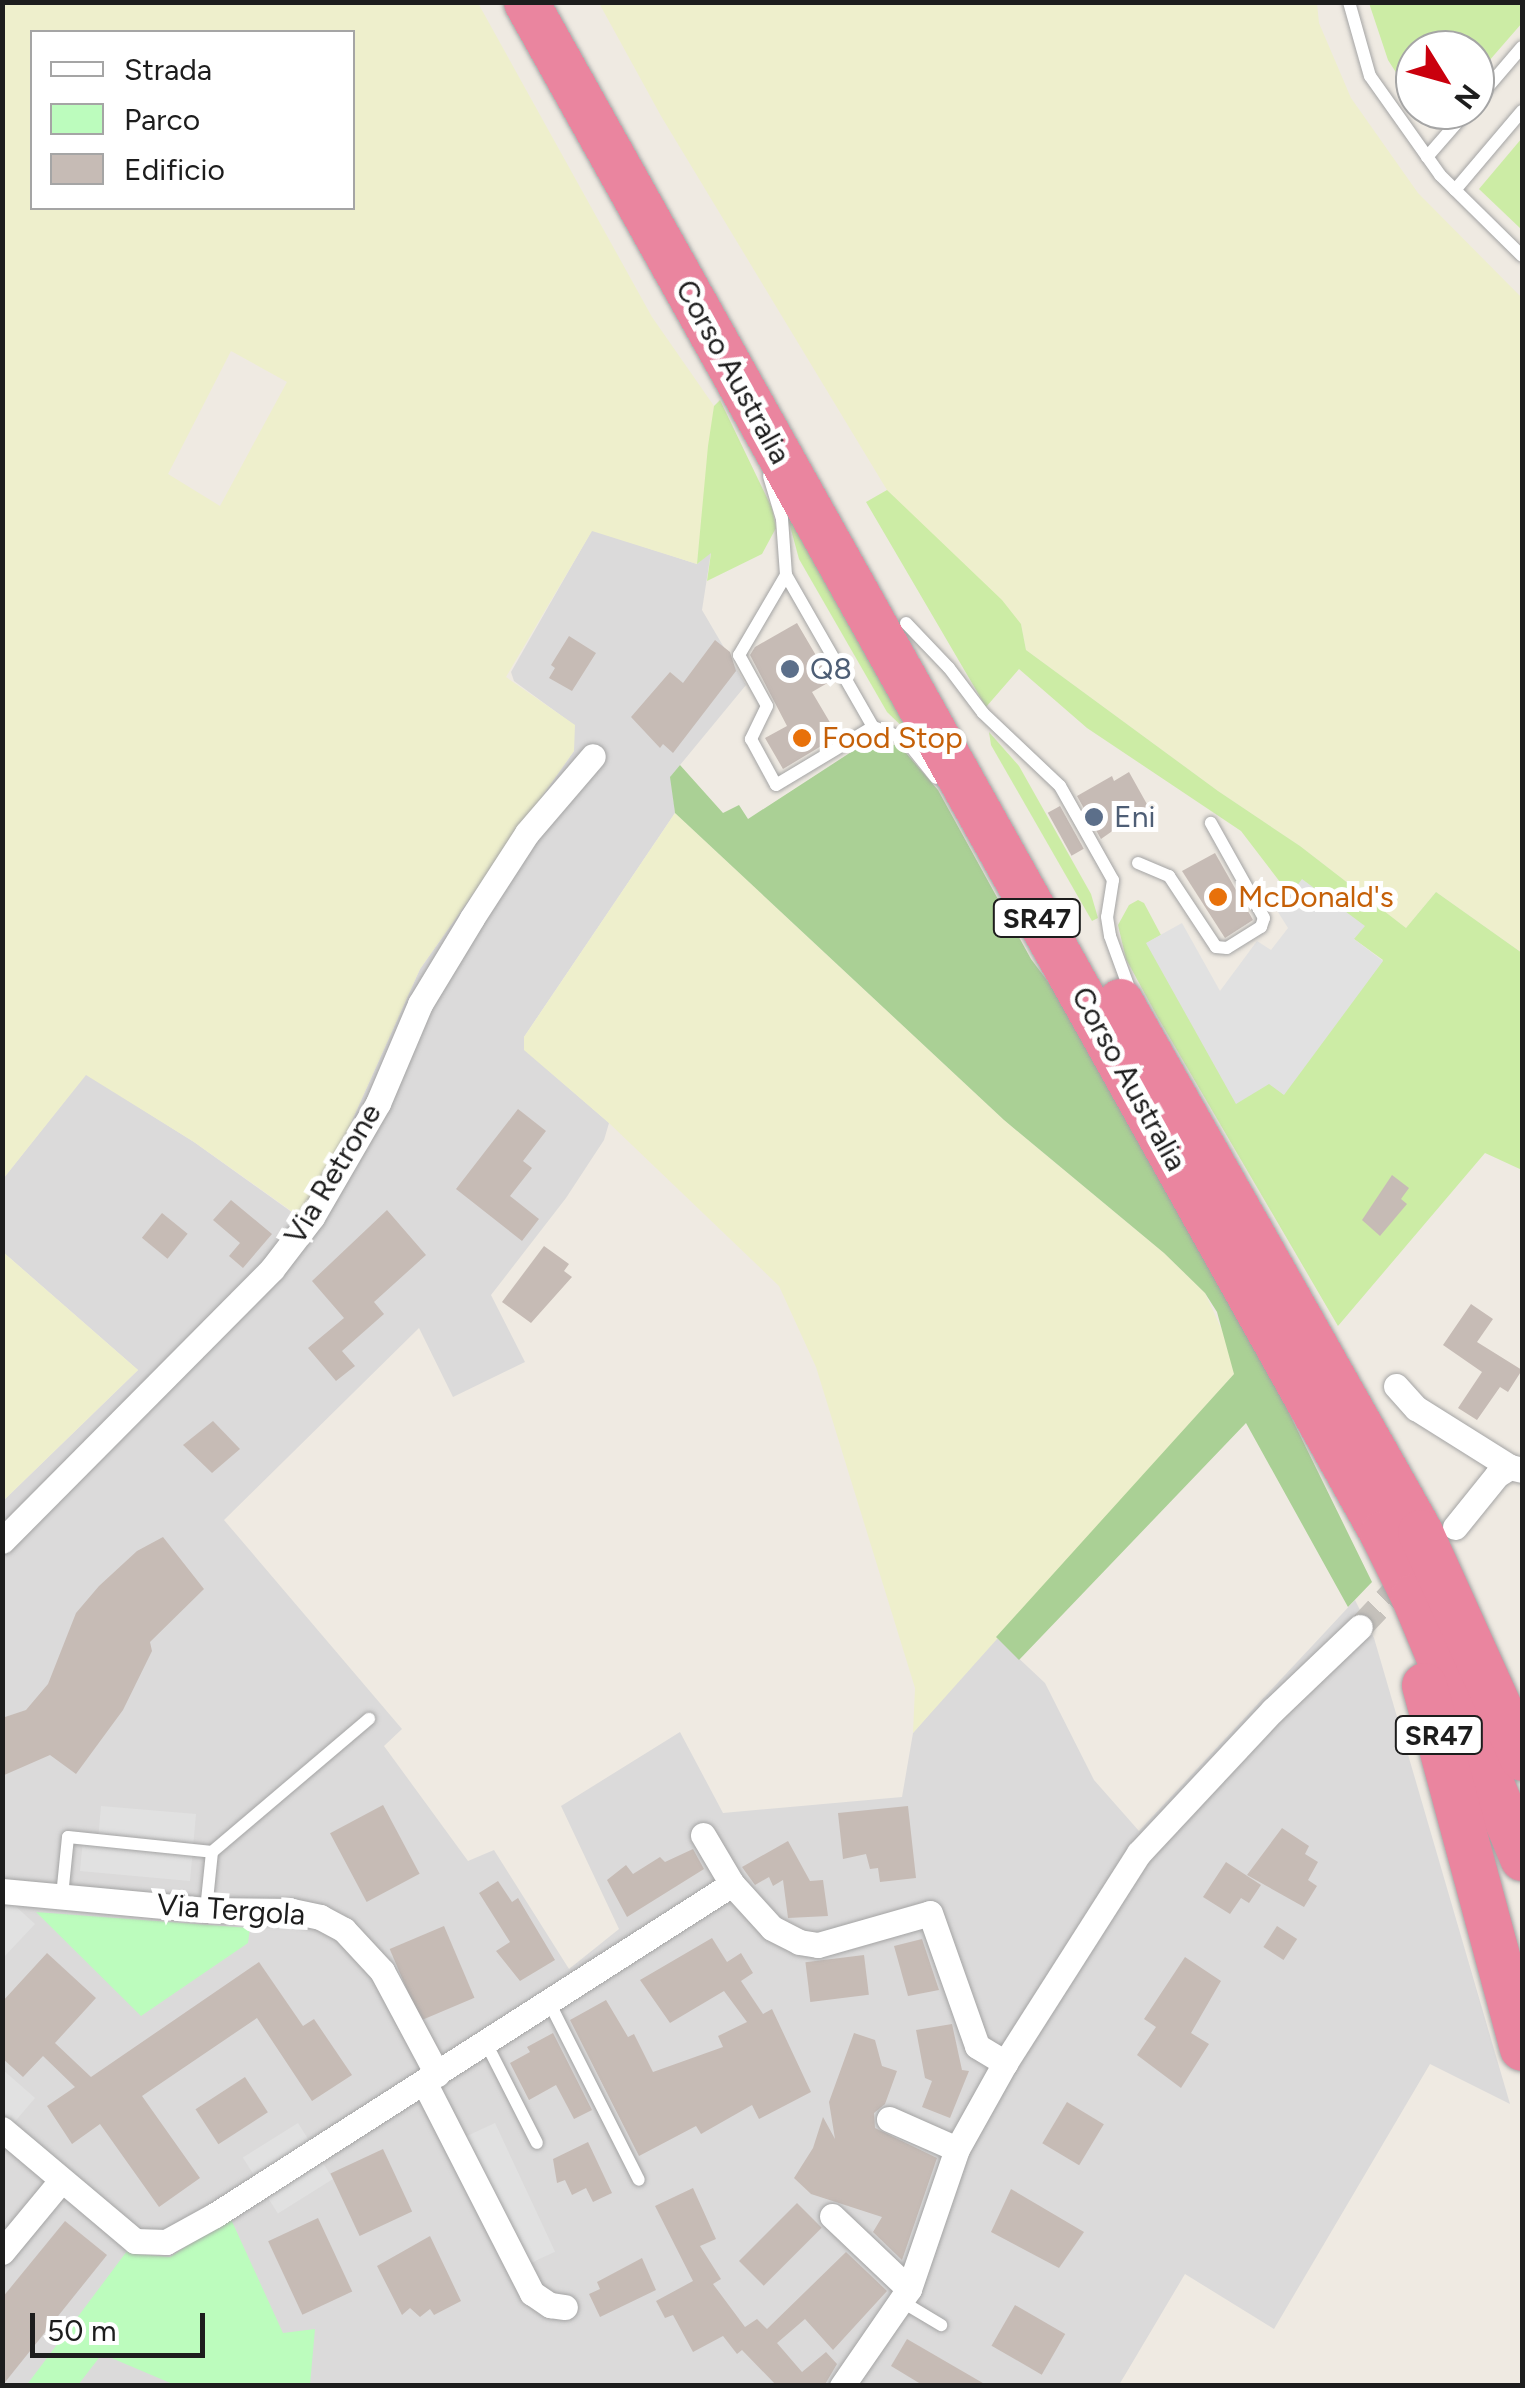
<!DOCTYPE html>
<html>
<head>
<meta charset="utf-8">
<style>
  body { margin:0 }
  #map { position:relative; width:1525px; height:2388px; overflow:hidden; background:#efeae2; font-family:Figtree,sans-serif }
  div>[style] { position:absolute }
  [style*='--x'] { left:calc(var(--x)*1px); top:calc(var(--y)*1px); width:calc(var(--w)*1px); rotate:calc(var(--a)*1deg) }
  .residential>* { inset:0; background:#dbdada }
  .farmland>* { inset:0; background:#eeefcc }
  .grass>* { inset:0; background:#cceca5 }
  .forest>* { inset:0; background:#aad095 }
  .park>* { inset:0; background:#bcfcbd }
  .parking>* { inset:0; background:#e1e1e1; transform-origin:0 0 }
  .building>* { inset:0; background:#c6bbb5; transform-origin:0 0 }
  .street-tunnel>* { height:25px; margin-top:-12.5px; transform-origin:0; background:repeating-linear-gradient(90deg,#c5c1bb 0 25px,transparent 0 37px) }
  .roads { filter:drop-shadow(0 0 2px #a4a4a4) drop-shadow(0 0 2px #a4a4a4) }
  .lane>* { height:12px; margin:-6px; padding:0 6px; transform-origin:6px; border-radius:6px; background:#fff }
  .street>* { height:25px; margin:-12.5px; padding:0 12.5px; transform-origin:12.5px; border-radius:12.5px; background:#fff }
  .highway>* { height:45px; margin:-22.5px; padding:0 22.5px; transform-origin:22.5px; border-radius:22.5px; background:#ea859f }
  .dots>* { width:28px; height:28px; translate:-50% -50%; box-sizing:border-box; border:5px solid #fff; border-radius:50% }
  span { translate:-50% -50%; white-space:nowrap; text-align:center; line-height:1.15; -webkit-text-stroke:10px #fff; paint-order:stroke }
  .shield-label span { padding:2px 8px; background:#fff; border:2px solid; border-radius:8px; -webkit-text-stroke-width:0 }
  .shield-label { font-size:28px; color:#1d1d1d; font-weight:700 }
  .street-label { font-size:30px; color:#1d1d1d }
  .service-label { font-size:30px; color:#4e5e75 }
  .left { translate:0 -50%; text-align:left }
  .food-label { font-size:30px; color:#c56008 }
  .frame { position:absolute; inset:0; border:5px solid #1d1d1d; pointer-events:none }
  .legend { position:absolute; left:30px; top:30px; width:325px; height:180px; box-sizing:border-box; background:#fff; border:2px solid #a5a5a5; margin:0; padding:12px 18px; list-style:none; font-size:30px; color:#1d1d1d }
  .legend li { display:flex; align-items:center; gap:20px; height:50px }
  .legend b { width:50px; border:2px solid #a5a5a5 }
  .north { position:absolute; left:1395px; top:30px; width:100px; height:100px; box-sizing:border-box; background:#fff; border:2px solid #a5a5a5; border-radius:50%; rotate:127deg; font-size:28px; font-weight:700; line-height:40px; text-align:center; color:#1d1d1d }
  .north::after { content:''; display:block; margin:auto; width:35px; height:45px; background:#ca000d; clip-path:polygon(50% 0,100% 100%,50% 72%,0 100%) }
  .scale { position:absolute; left:30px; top:2313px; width:175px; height:45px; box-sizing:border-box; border:5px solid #1d1d1d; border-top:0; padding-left:12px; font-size:30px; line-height:35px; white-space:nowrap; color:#1d1d1d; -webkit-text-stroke:8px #fff; paint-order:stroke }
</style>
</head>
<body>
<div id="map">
  <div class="residential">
    <div style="clip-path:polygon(592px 530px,697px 564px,711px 552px,702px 610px,746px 685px,671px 776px,675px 813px,524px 1037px,525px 1050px,609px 1123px,604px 1140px,566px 1198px,491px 1295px,525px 1362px,453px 1397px,419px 1328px,224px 1520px,402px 1729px,384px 1746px,468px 1861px,494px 1850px,569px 1969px,619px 1929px,561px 1806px,680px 1732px,723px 1813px,902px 1797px,913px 1733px,996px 1637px,1045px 1683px,1094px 1780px,1139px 1831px,1355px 1600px,1374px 1638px,1510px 2104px,1430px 2064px,1274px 2329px,1185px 2274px,1119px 2385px,3px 2385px,3px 1501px,138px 1370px,3px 1252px,3px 1179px,86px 1074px,194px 1142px,300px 1218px,333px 1163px,420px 969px,574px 751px,574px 725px,514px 681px,511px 672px)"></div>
  </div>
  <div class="farmland">
    <div style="clip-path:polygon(evenodd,3px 3px,478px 3px,652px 317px,714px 406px,697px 564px,592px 531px,506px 677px,575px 725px,574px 751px,420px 969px,333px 1163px,301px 1218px,194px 1142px,86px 1075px,3px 1179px,3px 3px,32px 32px,352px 32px,352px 208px,32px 208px,32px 32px,3px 3px,231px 351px,287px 382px,220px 506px,168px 474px,231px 351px)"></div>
    <div style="clip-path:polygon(599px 3px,1317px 3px,1319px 23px,1351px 98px,1418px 193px,1522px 298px,1522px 953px,1436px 892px,1406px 928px,1300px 846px,1218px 791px,1026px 650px,1021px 624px,887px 490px,661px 116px)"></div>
    <div style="clip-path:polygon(675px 813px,1004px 1120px,1164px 1253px,1205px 1293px,1226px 1339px,1234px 1374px,913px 1733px,915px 1688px,816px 1367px,779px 1286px,609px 1123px,524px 1050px,524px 1037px)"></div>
    <div style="clip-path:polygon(3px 1252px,138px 1370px,3px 1501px)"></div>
  </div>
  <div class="grass">
    <div style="clip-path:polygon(1369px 3px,1522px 3px,1522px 23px,1475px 77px,1475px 50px,1415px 50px,1415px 102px,1388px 60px)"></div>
    <div style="clip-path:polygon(1522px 138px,1522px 230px,1479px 189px)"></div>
    <div style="clip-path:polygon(720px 400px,772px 508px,776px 528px,762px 554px,707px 581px,711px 553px,697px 564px,708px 446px,714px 406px)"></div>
    <div style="clip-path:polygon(887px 490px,1002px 600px,1021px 624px,1026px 650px,1218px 791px,1300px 846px,1406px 928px,1436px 892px,1522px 953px,1522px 1170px,1485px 1153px,1338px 1326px,1157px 1016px,1126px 959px,1118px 925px,1129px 905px,1138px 900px,1144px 903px,1161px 935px,1147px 943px,1283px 1094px,1383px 960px,1354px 939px,1302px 880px,1290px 895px,1241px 831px,1087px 728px,1019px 669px,986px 707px,866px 502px)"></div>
    <div style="clip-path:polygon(794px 520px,911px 735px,887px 712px,799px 559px,789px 522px)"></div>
    <div style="clip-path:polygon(989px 732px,1019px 766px,1091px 894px,1098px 918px,1092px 921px,991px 745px)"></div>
  </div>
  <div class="forest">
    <div style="clip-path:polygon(875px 741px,900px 746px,938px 790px,1031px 959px,1055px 991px,1215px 1262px,1372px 1582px,1348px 1607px,1246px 1423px,1019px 1660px,996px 1637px,1234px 1374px,1217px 1312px,1205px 1293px,1164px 1253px,1004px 1120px,675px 813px,670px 777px,680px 765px,723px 813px,739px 805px,748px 819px,865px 743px)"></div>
  </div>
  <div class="park">
    <div style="clip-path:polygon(36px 1912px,250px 1928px,248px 1943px,141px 2016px)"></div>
    <div style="clip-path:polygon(230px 2217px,283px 2333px,315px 2329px,310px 2385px,175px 2385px,102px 2354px,78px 2385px,26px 2386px,130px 2247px,137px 2254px,170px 2257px)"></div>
  </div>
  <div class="parking">
    <div style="clip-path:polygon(1302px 879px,1365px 926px,1354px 939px,1383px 961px,1284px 1095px,1269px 1084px,1236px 1104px,1146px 943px,1182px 923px,1220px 991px,1257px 941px,1271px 950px,1288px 928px,1278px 912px)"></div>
    <div style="clip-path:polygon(101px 1806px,196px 1814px,190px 1881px,80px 1871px,83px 1839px,98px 1840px)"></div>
    <div style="clip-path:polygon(2px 1894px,35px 1924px,3px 1958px,2px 1958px)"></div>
    <div style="clip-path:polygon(3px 2070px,35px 2098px,6px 2132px,3px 2129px)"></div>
    <div style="left:298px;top:2123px;width:66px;height:65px;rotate:58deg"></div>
    <div style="left:495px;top:2123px;width:142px;height:31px;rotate:65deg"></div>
  </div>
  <div class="building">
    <div style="clip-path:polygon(797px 623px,831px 681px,812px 692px,838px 736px,783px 769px,765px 738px,787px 726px,750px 655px,755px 647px)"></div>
    <div style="clip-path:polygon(569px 636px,596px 653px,572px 691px,549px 678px,555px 668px,551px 665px)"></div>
    <div style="clip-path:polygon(715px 640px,730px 652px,736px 671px,673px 753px,663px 744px,660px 748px,631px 717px,670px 672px,683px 683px)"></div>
    <div style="clip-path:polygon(1129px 772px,1148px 806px,1101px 839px,1077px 796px,1112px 776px,1114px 781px)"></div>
    <div style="left:1060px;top:806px;width:49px;height:14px;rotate:61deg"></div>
    <div style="clip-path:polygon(1215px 853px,1253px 920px,1225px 938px,1182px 871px)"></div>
    <div style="clip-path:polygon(518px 1109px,546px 1131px,523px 1161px,532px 1168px,510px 1196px,539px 1219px,522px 1241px,456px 1189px)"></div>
    <div style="clip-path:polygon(1392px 1175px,1409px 1188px,1401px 1199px,1407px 1204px,1380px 1236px,1362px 1220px)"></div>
    <div style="clip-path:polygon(231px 1200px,272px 1234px,243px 1268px,229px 1256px,240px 1243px,213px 1220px)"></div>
    <div style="clip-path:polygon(387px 1210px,426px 1255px,374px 1302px,384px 1314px,342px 1351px,355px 1366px,336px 1381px,308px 1348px,344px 1318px,312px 1281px)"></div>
    <div style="left:162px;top:1213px;width:33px;height:32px;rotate:39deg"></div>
    <div style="clip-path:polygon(544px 1246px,569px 1264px,564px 1271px,572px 1277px,531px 1323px,502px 1302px)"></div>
    <div style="clip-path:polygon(1471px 1304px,1493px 1319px,1477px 1342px,1522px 1370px,1508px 1392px,1500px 1387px,1477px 1420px,1458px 1408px,1482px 1372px,1443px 1345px)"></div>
    <div style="clip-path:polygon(213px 1421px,240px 1449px,212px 1473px,183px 1445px)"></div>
    <div style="clip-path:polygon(163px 1537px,204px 1589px,150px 1642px,152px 1651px,123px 1710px,76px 1774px,50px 1755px,2px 1776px,2px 1718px,26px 1710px,48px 1684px,76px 1613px,99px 1586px,137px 1551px)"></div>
    <div style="left:383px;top:1805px;width:78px;height:60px;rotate:62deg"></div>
    <div style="clip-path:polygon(908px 1806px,916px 1878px,880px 1882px,878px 1868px,870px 1869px,866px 1854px,843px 1859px,838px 1813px)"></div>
    <div style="clip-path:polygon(1282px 1828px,1309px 1846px,1305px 1854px,1318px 1862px,1308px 1880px,1317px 1886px,1304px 1907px,1247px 1875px)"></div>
    <div style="clip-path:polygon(788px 1841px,810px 1881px,823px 1880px,828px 1916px,788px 1918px,783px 1880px,773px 1886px,769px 1877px,755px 1885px,742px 1867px)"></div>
    <div style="clip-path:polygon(693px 1849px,704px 1869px,627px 1917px,607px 1880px,626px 1865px,633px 1874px,660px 1857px,665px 1862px)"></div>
    <div style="clip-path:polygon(1226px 1862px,1261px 1885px,1249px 1903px,1241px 1898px,1230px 1914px,1203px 1897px)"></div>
    <div style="clip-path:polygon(498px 1881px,512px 1902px,518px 1898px,555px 1960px,520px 1981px,496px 1951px,510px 1942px,479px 1893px)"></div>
    <div style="left:444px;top:1926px;width:78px;height:59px;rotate:67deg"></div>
    <div style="left:1277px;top:1926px;width:24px;height:25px;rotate:33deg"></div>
    <div style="clip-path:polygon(712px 1938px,727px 1962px,741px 1953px,753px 1973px,741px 1981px,763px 2014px,772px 2009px,811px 2092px,759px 2119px,752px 2105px,701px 2134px,696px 2126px,639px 2156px,570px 2020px,606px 2000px,628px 2037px,634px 2034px,653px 2072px,723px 2047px,718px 2036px,747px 2022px,724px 1991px,670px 2023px,640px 1980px)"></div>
    <div style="clip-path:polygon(922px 1939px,939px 1990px,908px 1996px,894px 1946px)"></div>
    <div style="clip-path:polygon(47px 1953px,96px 1998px,55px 2043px,91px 2077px,259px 1962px,303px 2026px,314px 2019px,352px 2075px,312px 2101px,257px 2018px,142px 2096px,200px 2178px,159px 2207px,100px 2124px,72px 2144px,47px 2106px,75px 2087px,43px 2056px,23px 2077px,2px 2058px,2px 2002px)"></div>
    <div style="left:864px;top:1955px;width:40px;height:59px;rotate:83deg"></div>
    <div style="clip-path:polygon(1185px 1957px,1221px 1981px,1191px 2033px,1209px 2044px,1181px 2088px,1137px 2055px,1156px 2027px,1144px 2019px)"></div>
    <div style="clip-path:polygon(952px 2024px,962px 2070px,969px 2071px,950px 2118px,922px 2107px,932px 2081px,925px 2078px,916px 2030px)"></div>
    <div style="clip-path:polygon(553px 2033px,592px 2110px,574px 2119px,556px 2085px,529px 2100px,510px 2063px,530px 2052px,527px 2047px)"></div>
    <div style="clip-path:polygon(854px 2033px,875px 2040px,882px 2066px,897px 2071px,885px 2104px,874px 2113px,875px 2128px,937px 2158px,902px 2260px,873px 2232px,882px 2217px,811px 2194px,794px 2178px,813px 2148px,823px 2117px,835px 2139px,829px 2102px)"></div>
    <div style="left:245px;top:2077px;width:42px;height:59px;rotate:57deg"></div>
    <div style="left:1067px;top:2102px;width:43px;height:48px;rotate:31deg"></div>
    <div style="clip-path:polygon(588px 2142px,612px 2193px,593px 2202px,586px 2188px,572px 2195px,565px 2180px,557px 2183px,553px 2159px)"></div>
    <div style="left:383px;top:2149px;width:69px;height:58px;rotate:65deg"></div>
    <div style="clip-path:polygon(693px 2188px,716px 2239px,700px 2246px,721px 2279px,713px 2284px,745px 2327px,757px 2319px,767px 2329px,846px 2252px,887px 2291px,833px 2350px,805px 2319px,777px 2343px,802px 2372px,826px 2352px,837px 2364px,824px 2386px,777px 2386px,742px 2350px,737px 2354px,723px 2336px,693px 2352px,673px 2315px,665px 2318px,656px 2301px,693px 2281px,655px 2206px)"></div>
    <div style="clip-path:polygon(1011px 2189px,1084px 2232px,1059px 2268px,991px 2232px)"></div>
    <div style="left:797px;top:2203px;width:35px;height:82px;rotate:45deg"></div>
    <div style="left:318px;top:2218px;width:81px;height:55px;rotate:65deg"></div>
    <div style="clip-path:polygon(65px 2221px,107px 2255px,2px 2386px,2px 2298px)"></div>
    <div style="clip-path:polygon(430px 2236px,461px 2301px,434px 2315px,430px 2309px,420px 2317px,410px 2308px,402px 2315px,377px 2266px)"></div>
    <div style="clip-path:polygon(642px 2258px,656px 2290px,600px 2317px,589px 2294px,600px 2289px,597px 2282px)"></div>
    <div style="left:1015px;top:2305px;width:58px;height:47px;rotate:30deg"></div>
    <div style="clip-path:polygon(907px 2339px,988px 2386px,924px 2386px,891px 2366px)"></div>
  </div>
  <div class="street-tunnel">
    <div style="--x:1360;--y:1627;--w:73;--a:-46.7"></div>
  </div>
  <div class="roads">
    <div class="lane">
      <div style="--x:1349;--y:2;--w:77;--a:74.2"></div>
      <div style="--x:1370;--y:76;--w:121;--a:54.7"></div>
      <div style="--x:1440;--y:175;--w:115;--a:44.6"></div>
      <div style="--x:1475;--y:102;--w:72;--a:-49.5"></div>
      <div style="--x:1427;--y:157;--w:62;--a:-48.9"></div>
      <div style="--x:1455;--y:190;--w:104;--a:-49.7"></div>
      <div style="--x:769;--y:476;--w:45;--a:73.2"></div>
      <div style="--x:782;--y:519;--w:56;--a:85.9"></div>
      <div style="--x:786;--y:575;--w:175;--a:60.2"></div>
      <div style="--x:873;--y:727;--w:33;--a:20"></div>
      <div style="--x:904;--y:738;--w:51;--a:51.3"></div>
      <div style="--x:786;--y:575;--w:93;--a:120.4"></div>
      <div style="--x:739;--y:655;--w:58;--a:61.2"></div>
      <div style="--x:767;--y:706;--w:37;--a:116"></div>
      <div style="--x:751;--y:739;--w:52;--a:61.5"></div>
      <div style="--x:776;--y:785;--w:113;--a:-30.9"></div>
      <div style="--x:906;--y:623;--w:62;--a:46.3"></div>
      <div style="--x:949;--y:668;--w:56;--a:52.9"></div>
      <div style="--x:983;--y:713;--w:106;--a:43.5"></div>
      <div style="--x:1060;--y:786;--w:108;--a:60.6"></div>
      <div style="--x:1113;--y:880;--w:37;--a:99"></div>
      <div style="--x:1107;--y:917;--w:19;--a:81"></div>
      <div style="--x:1110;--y:936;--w:64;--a:69.9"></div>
      <div style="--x:1138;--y:863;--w:34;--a:23"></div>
      <div style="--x:1169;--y:876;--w:85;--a:56.5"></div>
      <div style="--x:1216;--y:947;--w:11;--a:5"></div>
      <div style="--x:1227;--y:948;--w:40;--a:-32"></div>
      <div style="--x:1261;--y:927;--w:9;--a:-72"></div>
      <div style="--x:1264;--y:918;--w:109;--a:-119.2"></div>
      <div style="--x:212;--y:1852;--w:206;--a:-40.3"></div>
      <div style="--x:62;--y:1896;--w:59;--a:-84.2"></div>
      <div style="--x:68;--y:1837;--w:145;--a:5.9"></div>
      <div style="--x:212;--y:1852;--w:58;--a:95.9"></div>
      <div style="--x:549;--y:2002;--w:199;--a:63.2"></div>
      <div style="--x:486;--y:2043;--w:112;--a:63"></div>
      <div style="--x:901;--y:2301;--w:47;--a:31"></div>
    </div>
    <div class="street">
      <div style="--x:1396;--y:1386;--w:30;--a:48"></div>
      <div style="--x:1416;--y:1408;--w:111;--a:32.1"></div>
      <div style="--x:1510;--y:1467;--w:12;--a:14"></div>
      <div style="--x:1455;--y:1527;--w:67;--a:-51.1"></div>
      <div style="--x:1497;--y:1475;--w:15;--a:-32"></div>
      <div style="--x:2;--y:1541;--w:383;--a:-45.2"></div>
      <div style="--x:272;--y:1269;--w:66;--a:-52.4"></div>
      <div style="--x:312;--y:1217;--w:132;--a:-59.9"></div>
      <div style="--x:378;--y:1103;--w:108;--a:-67"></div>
      <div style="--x:420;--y:1004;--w:100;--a:-58.8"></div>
      <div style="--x:472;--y:918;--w:101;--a:-57.1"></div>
      <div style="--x:527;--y:833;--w:101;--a:-49.4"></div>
      <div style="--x:703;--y:1835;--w:57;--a:59.4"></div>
      <div style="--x:732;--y:1884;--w:59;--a:47.7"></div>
      <div style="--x:772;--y:1928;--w:30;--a:27"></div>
      <div style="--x:799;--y:1942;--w:19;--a:9"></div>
      <div style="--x:818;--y:1945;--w:116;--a:-15.9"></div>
      <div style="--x:930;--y:1913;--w:141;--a:70.5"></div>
      <div style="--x:977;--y:2046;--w:33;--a:31"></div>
      <div style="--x:2;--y:1891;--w:205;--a:5.3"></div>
      <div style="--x:206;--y:1910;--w:86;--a:0.7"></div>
      <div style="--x:292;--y:1911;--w:29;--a:12"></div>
      <div style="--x:320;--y:1917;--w:27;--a:28"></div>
      <div style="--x:344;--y:1930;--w:56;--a:47.2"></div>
      <div style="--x:382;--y:1971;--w:117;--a:61.9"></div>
      <div style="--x:424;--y:2082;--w:237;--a:62.9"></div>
      <div style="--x:532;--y:2293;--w:22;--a:34"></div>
      <div style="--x:550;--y:2305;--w:15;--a:8"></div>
      <div style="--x:889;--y:2119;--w:74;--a:23.8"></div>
      <div style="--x:2;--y:2129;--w:174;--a:40.1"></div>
      <div style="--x:135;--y:2241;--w:31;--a:2"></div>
      <div style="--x:166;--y:2242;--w:56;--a:-28.9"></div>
      <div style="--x:215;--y:2215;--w:614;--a:-32.63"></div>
      <div style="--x:832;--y:2216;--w:106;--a:43.5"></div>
      <div style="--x:2;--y:2252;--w:91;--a:-50.4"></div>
      <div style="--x:842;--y:2386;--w:118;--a:-55.4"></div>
      <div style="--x:909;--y:2289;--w:148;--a:-71.1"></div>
      <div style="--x:957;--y:2149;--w:98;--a:-60.8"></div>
      <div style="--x:1005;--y:2063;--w:249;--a:-57.5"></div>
      <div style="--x:1139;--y:1853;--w:196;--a:-46.9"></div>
      <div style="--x:1273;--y:1710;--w:120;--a:-43.7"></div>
    </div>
    <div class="highway">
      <div style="--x:526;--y:2;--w:1754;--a:60.79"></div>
      <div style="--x:1382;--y:1533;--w:70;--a:63.8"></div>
      <div style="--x:1413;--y:1596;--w:284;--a:67.4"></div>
      <div style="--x:1120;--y:1001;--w:610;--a:60.53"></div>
      <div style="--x:1420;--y:1532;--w:248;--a:65.7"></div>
      <div style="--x:1424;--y:1685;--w:376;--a:74.9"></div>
    </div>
  </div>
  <div class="dots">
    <div style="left:790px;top:669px;background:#5c6f8a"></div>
    <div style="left:802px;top:738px;background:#e8710a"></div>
    <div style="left:1094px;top:817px;background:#5c6f8a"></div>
    <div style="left:1218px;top:897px;background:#e8710a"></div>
  </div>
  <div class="shield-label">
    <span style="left:1037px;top:918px">SR47</span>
    <span style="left:1439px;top:1735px">SR47</span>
  </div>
  <div class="street-label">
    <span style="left:733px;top:372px;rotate:61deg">Corso Australia</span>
    <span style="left:1129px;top:1079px;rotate:61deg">Corso Australia</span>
    <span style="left:333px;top:1174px;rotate:-59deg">Via Retrone</span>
    <span style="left:231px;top:1910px;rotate:4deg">Via Tergola</span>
  </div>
  <div class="service-label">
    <span class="left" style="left:810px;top:669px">Q8</span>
    <span class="left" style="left:1114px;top:817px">Eni</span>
  </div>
  <div class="food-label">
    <span class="left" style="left:822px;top:738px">Food Stop</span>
    <span class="left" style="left:1238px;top:897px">McDonald's</span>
  </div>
  <div class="frame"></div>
  <ul class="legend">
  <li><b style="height:12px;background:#fff"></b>Strada</li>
  <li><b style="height:28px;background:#bcfcbd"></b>Parco</li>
  <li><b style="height:28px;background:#c6bbb5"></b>Edificio</li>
  </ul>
  <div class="north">N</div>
  <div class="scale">50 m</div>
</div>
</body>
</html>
